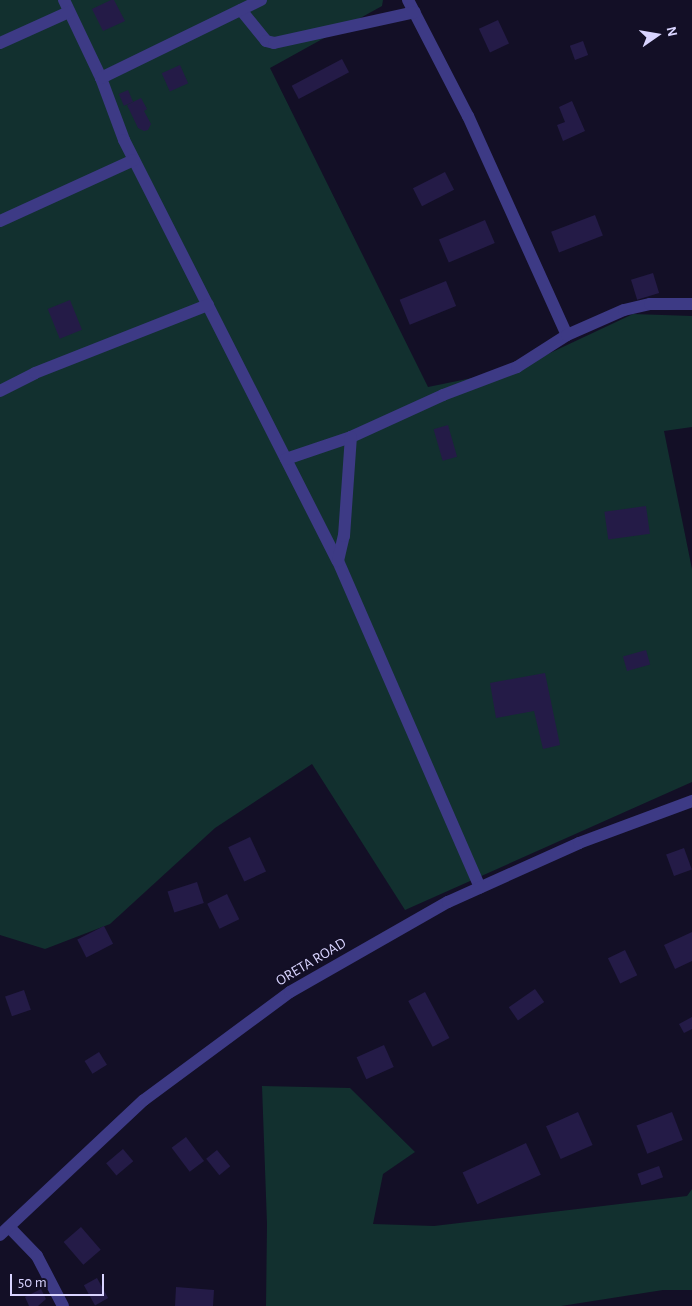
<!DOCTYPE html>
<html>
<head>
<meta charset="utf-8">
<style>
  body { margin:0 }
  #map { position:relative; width:692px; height:1306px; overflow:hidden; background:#130f26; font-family:"Alegreya Sans",sans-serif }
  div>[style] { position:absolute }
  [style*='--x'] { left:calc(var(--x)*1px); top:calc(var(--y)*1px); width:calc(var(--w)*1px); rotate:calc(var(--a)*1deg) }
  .green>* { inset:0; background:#12302f }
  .building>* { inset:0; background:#241b47; transform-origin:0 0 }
  .minor>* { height:12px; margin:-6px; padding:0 6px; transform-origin:6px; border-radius:6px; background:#3d3a85 }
  .tertiary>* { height:12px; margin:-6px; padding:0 6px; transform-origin:6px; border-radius:6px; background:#3d3a85 }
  span { translate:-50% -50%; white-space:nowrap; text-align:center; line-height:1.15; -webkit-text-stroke:4px #130f26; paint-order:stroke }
  .street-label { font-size:15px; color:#d9d4ff }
  .north { position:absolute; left:632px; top:10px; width:50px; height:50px; -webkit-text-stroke:4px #130f26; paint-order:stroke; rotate:77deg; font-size:14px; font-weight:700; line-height:20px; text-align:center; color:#d9d4ff }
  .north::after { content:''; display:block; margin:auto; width:18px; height:22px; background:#d9d4ff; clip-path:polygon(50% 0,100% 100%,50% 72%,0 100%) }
  .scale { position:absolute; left:10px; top:1274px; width:94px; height:22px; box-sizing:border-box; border:2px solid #d9d4ff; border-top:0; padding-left:6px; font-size:15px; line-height:18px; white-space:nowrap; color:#d9d4ff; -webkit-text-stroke:4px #130f26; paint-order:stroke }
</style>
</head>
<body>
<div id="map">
  <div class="green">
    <div style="clip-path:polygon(0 0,383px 0,382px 6px,270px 68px,428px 387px,516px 369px,633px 314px,692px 316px,692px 427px,664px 431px,692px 569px,692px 782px,405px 910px,312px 764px,215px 828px,110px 924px,45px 949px,0 935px)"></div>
    <div style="clip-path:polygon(262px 1086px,350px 1088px,415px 1152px,383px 1174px,373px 1224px,434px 1226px,687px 1196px,692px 1189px,692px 1290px,663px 1290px,561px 1306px,266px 1306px,267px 1224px)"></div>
  </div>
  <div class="building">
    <div style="clip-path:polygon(111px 0,114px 0,125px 21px,103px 31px,92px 9px)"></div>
    <div style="left:498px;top:20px;width:26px;height:21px;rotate:65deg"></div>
    <div style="left:583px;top:41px;width:15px;height:14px;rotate:70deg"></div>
    <div style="left:342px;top:59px;width:15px;height:57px;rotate:62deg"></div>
    <div style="left:180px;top:65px;width:20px;height:20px;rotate:66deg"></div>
    <div style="left:128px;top:90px;width:13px;height:10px;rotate:67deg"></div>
    <div style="clip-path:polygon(141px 98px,147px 109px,144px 111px,151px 124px,148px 130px,144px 131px,138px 128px,127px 105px)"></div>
    <div style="clip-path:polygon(572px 101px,585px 131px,563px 141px,557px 125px,565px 122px,559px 107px)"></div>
    <div style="left:445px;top:172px;width:20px;height:36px;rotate:63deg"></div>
    <div style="left:595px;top:215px;width:22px;height:47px;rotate:69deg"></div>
    <div style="left:485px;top:220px;width:25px;height:50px;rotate:67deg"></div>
    <div style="left:653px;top:273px;width:21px;height:23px;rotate:73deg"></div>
    <div style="left:446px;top:281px;width:27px;height:50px;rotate:68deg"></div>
    <div style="left:70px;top:300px;width:32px;height:24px;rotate:68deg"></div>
    <div style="left:448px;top:425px;width:33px;height:15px;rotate:74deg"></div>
    <div style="left:646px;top:506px;width:28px;height:42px;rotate:82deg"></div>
    <div style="left:646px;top:650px;width:15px;height:24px;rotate:74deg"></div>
    <div style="clip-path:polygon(545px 673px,560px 745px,543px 749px,534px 711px,496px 718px,490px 683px)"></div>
    <div style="left:250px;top:837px;width:38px;height:24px;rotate:65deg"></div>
    <div style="left:684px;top:848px;width:23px;height:19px;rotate:70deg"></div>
    <div style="left:197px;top:882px;width:22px;height:31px;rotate:72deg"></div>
    <div style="left:227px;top:894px;width:28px;height:22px;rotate:64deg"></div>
    <div style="left:104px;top:926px;width:20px;height:30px;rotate:63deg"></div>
    <div style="clip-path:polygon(692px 932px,692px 961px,675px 969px,664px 945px)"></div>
    <div style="left:625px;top:950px;width:28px;height:19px;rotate:64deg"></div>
    <div style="left:535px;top:989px;width:16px;height:32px;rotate:55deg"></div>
    <div style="left:24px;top:990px;width:21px;height:20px;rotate:71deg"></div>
    <div style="left:425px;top:992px;width:52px;height:19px;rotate:62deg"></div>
    <div style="clip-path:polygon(692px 1017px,692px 1029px,684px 1033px,679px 1024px)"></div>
    <div style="left:384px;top:1045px;width:24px;height:30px;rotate:66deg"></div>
    <div style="left:99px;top:1052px;width:15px;height:17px;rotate:58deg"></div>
    <div style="left:578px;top:1112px;width:36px;height:35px;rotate:66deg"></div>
    <div style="left:672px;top:1112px;width:30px;height:38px;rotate:69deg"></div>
    <div style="left:186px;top:1137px;width:30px;height:18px;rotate:53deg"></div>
    <div style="left:526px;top:1143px;width:35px;height:70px;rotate:65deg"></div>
    <div style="left:123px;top:1149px;width:16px;height:22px;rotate:50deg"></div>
    <div style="left:217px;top:1150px;width:21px;height:14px;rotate:51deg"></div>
    <div style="left:659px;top:1166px;width:12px;height:23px;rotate:70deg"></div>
    <div style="left:81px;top:1227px;width:30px;height:23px;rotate:49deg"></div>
    <div style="left:97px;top:1278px;width:23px;height:15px;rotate:61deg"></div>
    <div style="clip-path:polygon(176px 1287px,214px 1290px,213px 1306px,175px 1306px)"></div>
    <div style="clip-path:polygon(41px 1289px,46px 1299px,38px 1306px,29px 1306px,25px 1297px)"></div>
  </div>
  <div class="minor">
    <div style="--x:64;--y:0;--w:86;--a:64.6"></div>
    <div style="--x:101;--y:78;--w:66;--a:69.6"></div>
    <div style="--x:124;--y:140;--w:472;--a:63.1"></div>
    <div style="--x:338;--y:561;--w:356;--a:66.5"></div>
    <div style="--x:408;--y:0;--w:131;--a:62.7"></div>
    <div style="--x:468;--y:116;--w:240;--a:65.7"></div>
    <div style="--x:241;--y:10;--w:40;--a:51"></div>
    <div style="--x:266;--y:41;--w:8;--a:14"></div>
    <div style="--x:274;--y:43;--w:144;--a:-12.4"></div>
    <div style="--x:0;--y:43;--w:76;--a:-24.2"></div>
    <div style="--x:101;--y:78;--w:178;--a:-26"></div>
    <div style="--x:0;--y:221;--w:147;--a:-24.5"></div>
    <div style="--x:0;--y:391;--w:39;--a:-27"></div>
    <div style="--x:35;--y:373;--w:186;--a:-21.5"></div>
    <div style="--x:286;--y:459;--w:69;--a:-18.7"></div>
    <div style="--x:351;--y:437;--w:101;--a:-24.5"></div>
    <div style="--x:443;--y:395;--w:79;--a:-20.7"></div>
    <div style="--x:517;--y:367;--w:59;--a:-32.6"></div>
    <div style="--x:567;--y:335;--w:62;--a:-23.7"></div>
    <div style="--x:624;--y:310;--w:27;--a:-13"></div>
    <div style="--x:650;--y:304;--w:42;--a:0"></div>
    <div style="--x:338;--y:561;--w:26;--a:-77"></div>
    <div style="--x:344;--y:536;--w:99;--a:-86"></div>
    <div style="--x:9;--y:1227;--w:40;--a:46"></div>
    <div style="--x:37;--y:1256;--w:56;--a:62.5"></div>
  </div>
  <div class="tertiary">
    <div style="--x:0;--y:1235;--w:197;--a:-43.2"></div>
    <div style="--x:144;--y:1100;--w:182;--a:-36.5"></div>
    <div style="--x:290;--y:992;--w:182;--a:-29.7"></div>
    <div style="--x:448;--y:902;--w:144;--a:-24.2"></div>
    <div style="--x:579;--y:843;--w:121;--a:-20.4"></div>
  </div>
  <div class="street-label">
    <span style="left:311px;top:962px;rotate:-31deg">ORETA ROAD</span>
  </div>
  <div class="north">N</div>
  <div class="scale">50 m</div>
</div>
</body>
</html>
